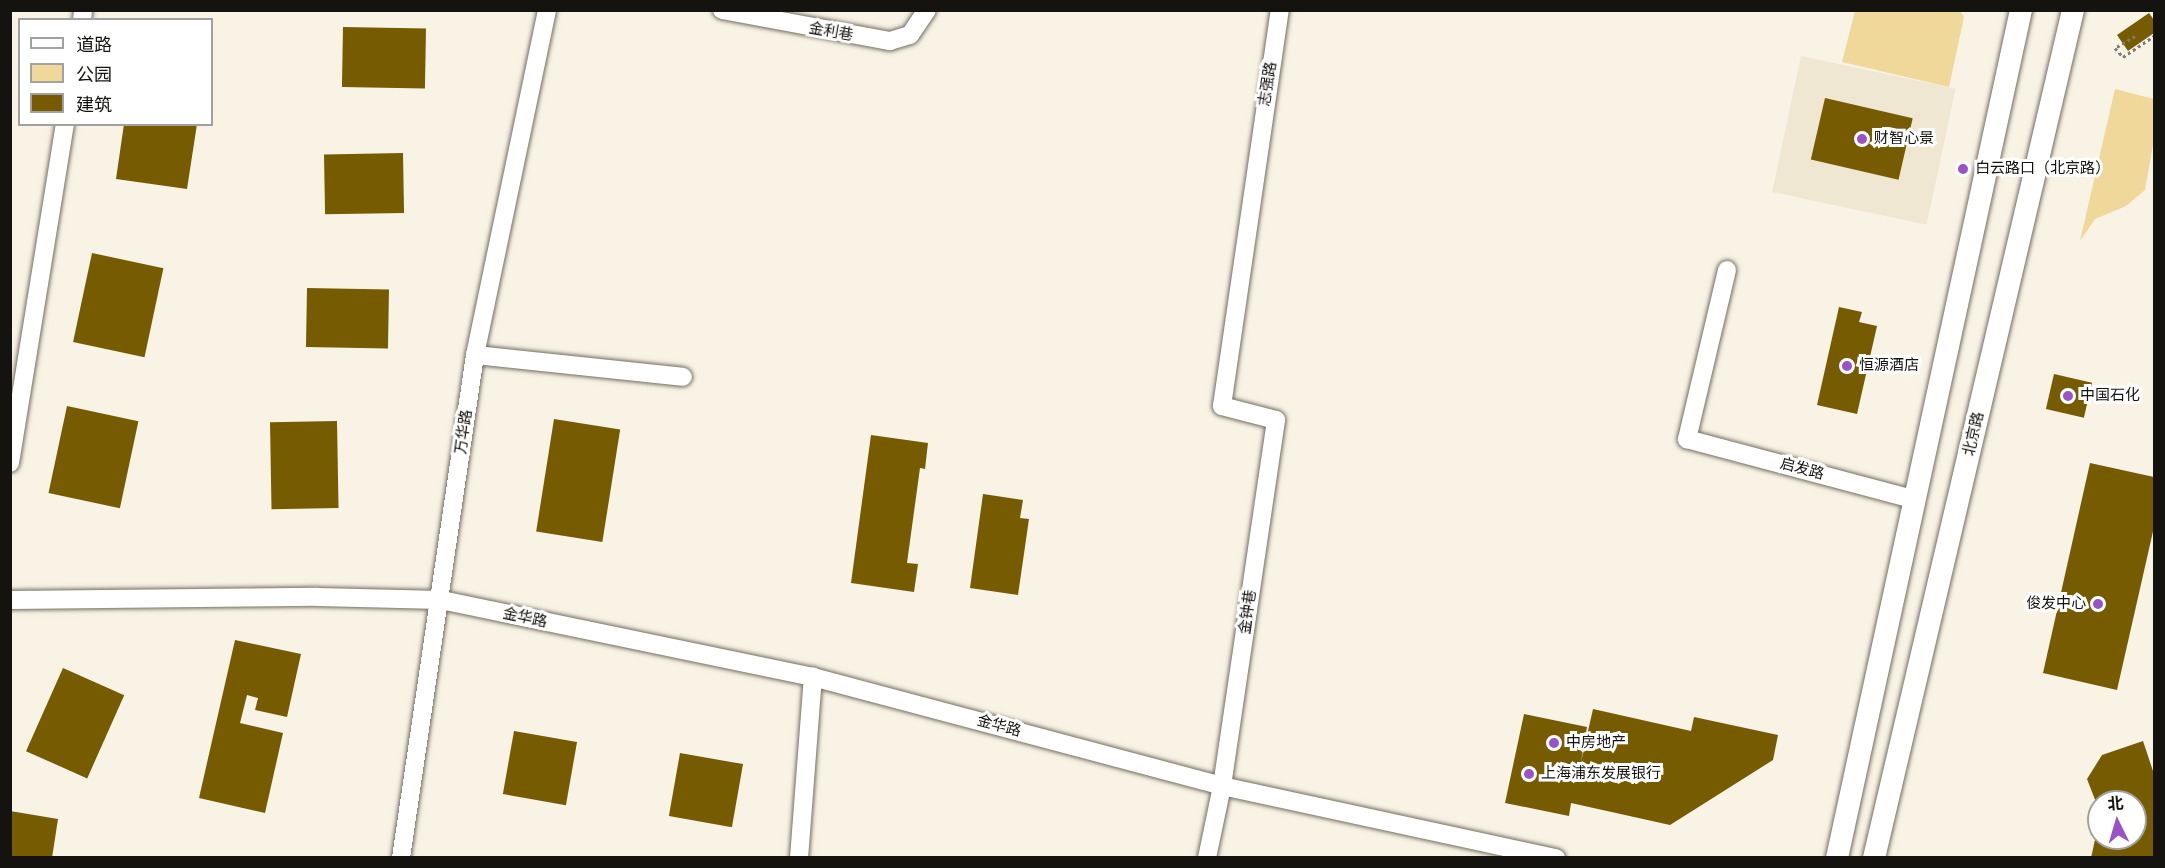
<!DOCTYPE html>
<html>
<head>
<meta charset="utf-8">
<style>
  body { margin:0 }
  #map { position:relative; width:2165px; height:868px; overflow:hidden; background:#f9f3e5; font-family:Raleway,"Noto Sans SC",sans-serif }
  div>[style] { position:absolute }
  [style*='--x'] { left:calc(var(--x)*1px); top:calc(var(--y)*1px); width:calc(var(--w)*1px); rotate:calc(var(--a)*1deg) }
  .built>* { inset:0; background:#f0e7d2; transform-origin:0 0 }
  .green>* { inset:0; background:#f0d79a }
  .building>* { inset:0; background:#765b00; transform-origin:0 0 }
  .path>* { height:3px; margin-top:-1.5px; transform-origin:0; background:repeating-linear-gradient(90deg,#807c74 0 3px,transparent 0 6px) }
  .roads { filter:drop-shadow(0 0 2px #736e62) drop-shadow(0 0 2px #736e62) }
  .minor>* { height:18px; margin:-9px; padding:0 9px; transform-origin:9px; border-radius:9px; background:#fff }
  .major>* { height:22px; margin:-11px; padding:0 11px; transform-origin:11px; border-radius:11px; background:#fff }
  .dots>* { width:16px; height:16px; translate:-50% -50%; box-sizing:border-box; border:3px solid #fff; border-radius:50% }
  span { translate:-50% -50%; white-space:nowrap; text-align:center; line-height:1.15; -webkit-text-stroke:6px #fff; paint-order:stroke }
  .street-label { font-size:15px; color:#15130f }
  .poi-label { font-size:15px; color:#15130f }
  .left { translate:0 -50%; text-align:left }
  .right { translate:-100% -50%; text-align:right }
  .frame { position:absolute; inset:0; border:12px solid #15130f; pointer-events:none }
  .legend { position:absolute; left:18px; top:18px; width:195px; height:108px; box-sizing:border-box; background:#fff; border:2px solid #a1a19f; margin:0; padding:8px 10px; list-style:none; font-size:18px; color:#15130f }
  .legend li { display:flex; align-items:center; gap:12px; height:30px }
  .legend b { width:30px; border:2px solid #a1a19f }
  .north { position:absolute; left:2087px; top:790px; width:60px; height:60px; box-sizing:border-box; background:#fff; border:2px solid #a1a19f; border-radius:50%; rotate:355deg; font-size:16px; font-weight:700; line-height:24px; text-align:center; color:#15130f }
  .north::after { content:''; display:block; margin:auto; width:21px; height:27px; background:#9a53c6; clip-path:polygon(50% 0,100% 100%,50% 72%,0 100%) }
</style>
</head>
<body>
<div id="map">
  <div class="built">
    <div style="left:1801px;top:56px;width:158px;height:139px;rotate:12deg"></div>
  </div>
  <div class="green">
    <div style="clip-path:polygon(1855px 11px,1960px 11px,1964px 17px,1949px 87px,1842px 62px)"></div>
    <div style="clip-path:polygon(2115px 89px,2154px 99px,2154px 139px,2145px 190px,2126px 206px,2095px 219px,2080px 241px)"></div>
  </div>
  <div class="building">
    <div style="clip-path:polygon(2149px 13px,2154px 20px,2154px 33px,2128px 51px,2117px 35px)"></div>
    <div style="left:343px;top:27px;width:83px;height:60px;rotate:1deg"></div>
    <div style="left:1825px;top:98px;width:90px;height:63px;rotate:13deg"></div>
    <div style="clip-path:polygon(124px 124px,197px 124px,187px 189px,116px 179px)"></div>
    <div style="left:403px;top:153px;width:60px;height:79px;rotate:89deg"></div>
    <div style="left:92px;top:253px;width:73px;height:91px;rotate:12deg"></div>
    <div style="left:307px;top:288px;width:82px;height:59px;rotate:1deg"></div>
    <div style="clip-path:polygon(1839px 307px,1862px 312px,1859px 322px,1877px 326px,1857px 414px,1817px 405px)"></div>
    <div style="left:2054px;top:374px;width:39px;height:36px;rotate:13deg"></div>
    <div style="left:67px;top:406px;width:73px;height:89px;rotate:12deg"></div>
    <div style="left:554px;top:419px;width:67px;height:114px;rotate:9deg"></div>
    <div style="left:337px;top:421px;width:87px;height:67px;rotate:89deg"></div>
    <div style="clip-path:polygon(871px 435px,928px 443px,925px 469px,920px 468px,907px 563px,918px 564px,914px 592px,851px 583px)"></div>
    <div style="clip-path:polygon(2090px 463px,2154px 477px,2154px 527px,2117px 690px,2043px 673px)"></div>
    <div style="clip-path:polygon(983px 494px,1023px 500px,1020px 518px,1029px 519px,1018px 595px,970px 588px)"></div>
    <div style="clip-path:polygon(235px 640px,301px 654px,287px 717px,255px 710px,258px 698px,247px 695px,240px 723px,283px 733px,265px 813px,199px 798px)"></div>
    <div style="left:63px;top:668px;width:67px;height:91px;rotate:24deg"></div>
    <div style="clip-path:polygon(1593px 709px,1691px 731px,1694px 717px,1778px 735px,1773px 760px,1670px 825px,1571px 803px,1569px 816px,1505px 803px,1524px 714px,1587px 727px,1581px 762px)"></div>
    <div style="left:514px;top:731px;width:64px;height:64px;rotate:10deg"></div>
    <div style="clip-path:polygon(2143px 741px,2154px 774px,2154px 858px,2091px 858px,2098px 826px,2099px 838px,2135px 838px,2135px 802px,2099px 802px,2099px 810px,2087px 779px,2102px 755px)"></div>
    <div style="left:680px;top:753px;width:64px;height:64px;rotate:10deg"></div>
    <div style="clip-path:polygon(10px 811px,58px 819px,52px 858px,10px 858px)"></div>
  </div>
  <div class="path">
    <div style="--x:2135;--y:36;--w:23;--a:149"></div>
    <div style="--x:2115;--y:48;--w:12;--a:48"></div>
    <div style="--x:2123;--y:57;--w:37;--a:-34"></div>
  </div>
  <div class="roads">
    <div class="minor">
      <div style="--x:722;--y:10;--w:171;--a:10.5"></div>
      <div style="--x:890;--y:41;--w:21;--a:-17"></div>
      <div style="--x:910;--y:35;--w:30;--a:-56"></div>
      <div style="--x:82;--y:20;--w:10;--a:-84"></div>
      <div style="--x:1727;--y:270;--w:174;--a:103.3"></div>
      <div style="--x:1687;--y:439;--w:237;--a:14.9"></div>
      <div style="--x:475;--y:355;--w:209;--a:6"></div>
      <div style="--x:10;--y:463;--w:343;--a:-80.8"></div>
      <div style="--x:10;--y:600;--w:308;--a:-0.6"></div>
      <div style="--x:318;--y:597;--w:123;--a:1.4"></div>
      <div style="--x:441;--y:600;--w:380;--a:11.7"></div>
      <div style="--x:813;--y:677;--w:423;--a:14.9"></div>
      <div style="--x:1222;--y:786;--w:342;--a:12.2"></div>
      <div style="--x:401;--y:858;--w:508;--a:-81.63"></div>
      <div style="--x:475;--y:355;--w:352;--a:-78.2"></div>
      <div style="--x:799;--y:858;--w:182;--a:-85.6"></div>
      <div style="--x:1207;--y:858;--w:74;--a:-78.2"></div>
      <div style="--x:1222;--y:786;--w:370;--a:-81.6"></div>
      <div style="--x:1276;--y:420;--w:56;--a:-165.5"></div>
      <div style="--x:1222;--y:406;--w:400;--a:-81.7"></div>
    </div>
    <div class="major">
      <div style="--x:1837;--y:858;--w:868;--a:-77.76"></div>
      <div style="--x:1874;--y:858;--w:871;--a:-76.79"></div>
    </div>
  </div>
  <div class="dots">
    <div style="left:1862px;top:139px;background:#9a53c6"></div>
    <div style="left:1963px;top:169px;background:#9a53c6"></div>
    <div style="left:1847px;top:366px;background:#9a53c6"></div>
    <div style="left:2068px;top:396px;background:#9a53c6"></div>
    <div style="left:2098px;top:604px;background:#9a53c6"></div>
    <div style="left:1554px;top:743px;background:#9a53c6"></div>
    <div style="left:1529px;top:774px;background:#9a53c6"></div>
  </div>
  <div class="street-label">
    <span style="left:831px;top:32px;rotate:10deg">金利巷</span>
    <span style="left:1268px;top:84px;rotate:-81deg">志强路</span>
    <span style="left:464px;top:432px;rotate:-82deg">万华路</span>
    <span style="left:1974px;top:434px;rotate:-77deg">北京路</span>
    <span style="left:1802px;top:469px;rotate:15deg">启发路</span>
    <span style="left:1248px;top:612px;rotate:-82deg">金钟巷</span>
    <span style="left:525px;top:618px;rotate:12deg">金华路</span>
    <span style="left:999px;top:726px;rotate:15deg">金华路</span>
  </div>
  <div class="poi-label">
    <span class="left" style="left:1874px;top:139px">财智心景</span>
    <span class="left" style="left:1975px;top:169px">白云路口（北京路）</span>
    <span class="left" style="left:1859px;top:366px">恒源酒店</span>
    <span class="left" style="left:2080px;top:396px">中国石化</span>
    <span class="right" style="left:2086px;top:604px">俊发中心</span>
    <span class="left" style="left:1566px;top:743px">中房地产</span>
    <span class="left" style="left:1541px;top:774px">上海浦东发展银行</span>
  </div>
  <div class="frame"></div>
  <ul class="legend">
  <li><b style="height:8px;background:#fff"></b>道路</li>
  <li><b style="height:16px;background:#f0d79a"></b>公园</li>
  <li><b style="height:16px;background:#765b00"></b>建筑</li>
  </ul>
  <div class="north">北</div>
</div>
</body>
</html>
